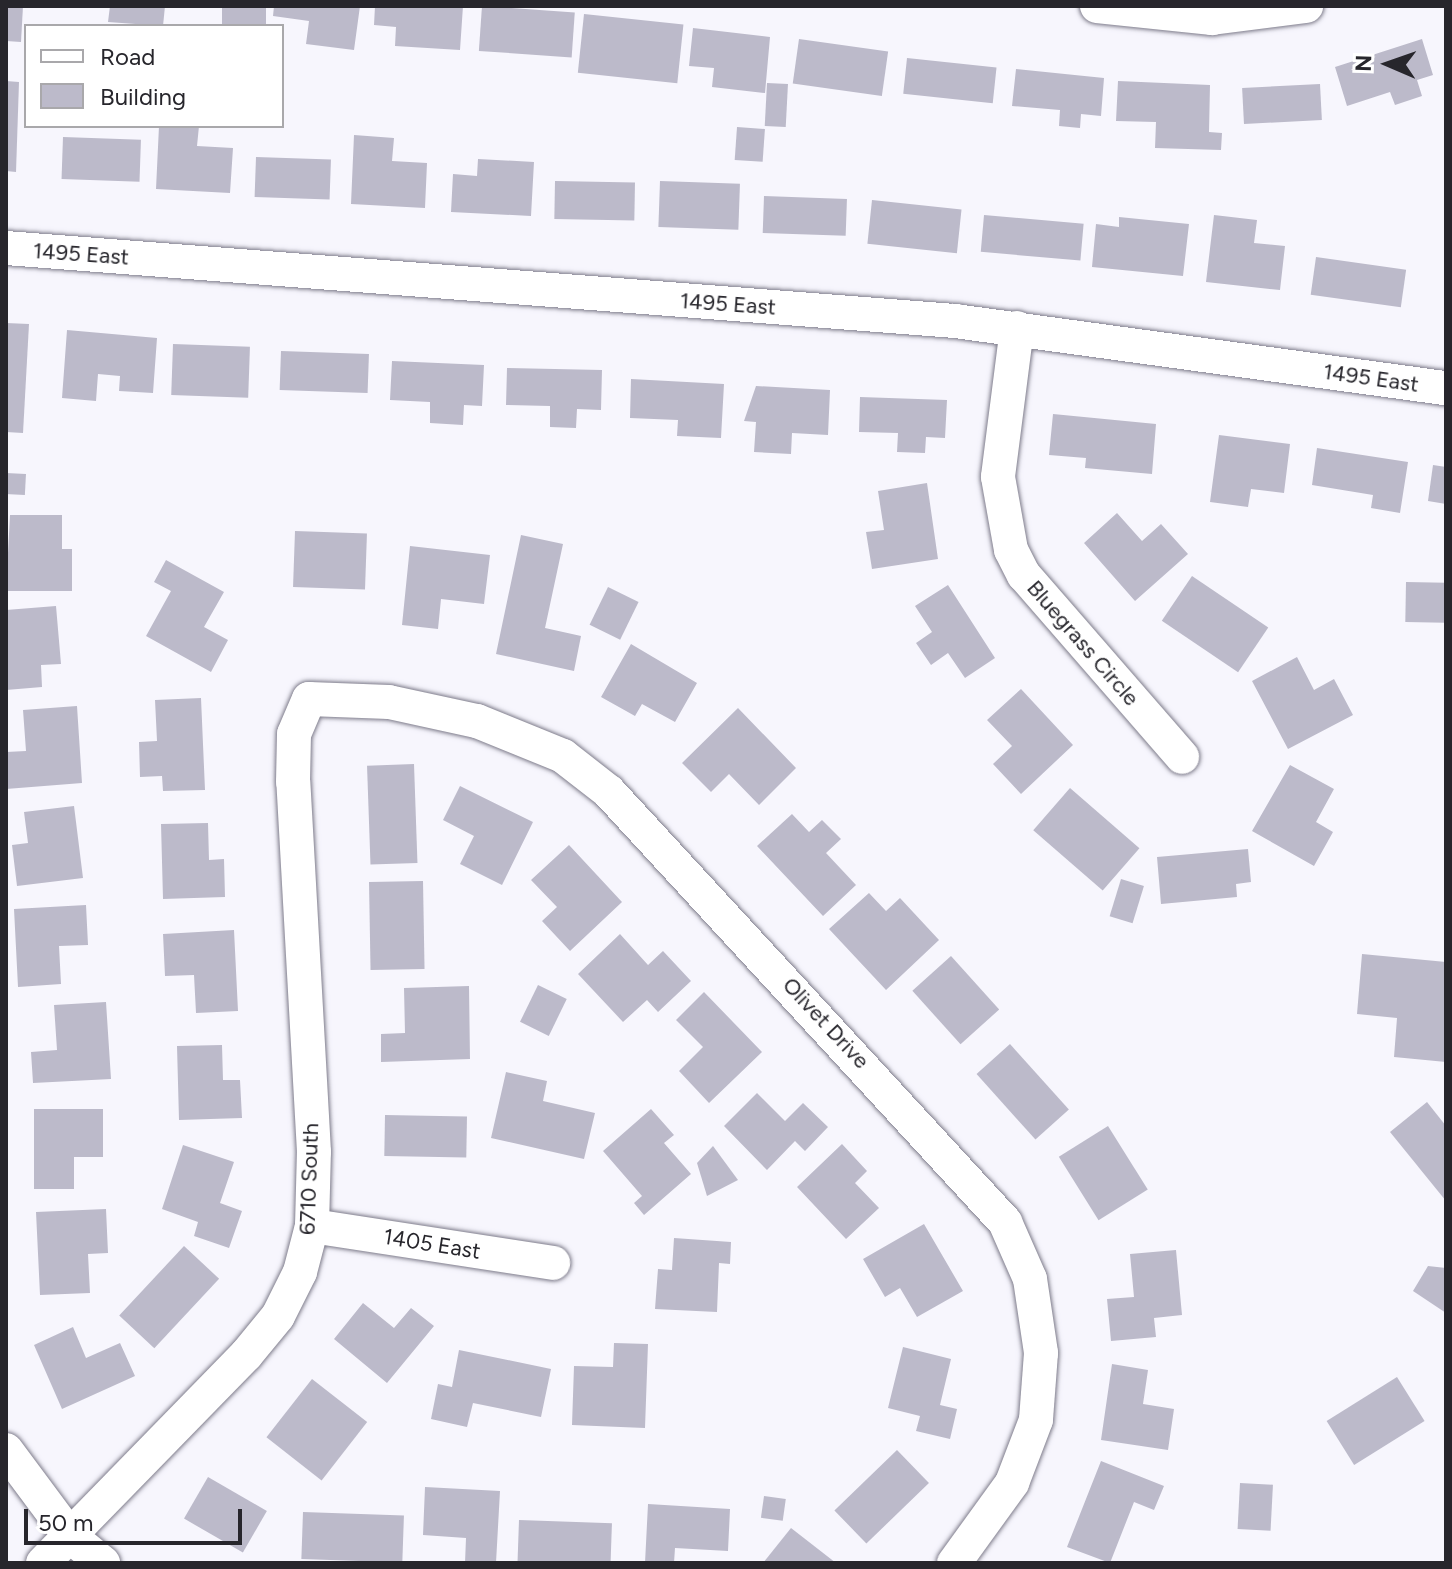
<!DOCTYPE html>
<html>
<head>
<meta charset="utf-8">
<style>
  body { margin:0 }
  #map { position:relative; width:1452px; height:1569px; overflow:hidden; background:#f7f6fd; font-family:Figtree,sans-serif }
  div>[style] { position:absolute }
  [style*='--x'] { left:calc(var(--x)*1px); top:calc(var(--y)*1px); width:calc(var(--w)*1px); rotate:calc(var(--a)*1deg) }
  .building>* { inset:0; background:#bcbaca; transform-origin:0 0 }
  .roads { filter:drop-shadow(0 0 2px #7e7c8b) drop-shadow(0 0 2px #7e7c8b) }
  .street>* { height:34px; margin:-17px; padding:0 17px; transform-origin:17px; border-radius:17px; background:#fff }
  span { translate:-50% -50%; white-space:nowrap; text-align:center; line-height:1.15; -webkit-text-stroke:6px #fff; paint-order:stroke }
  .street-label { font-size:22px; color:#27262c }
  .frame { position:absolute; inset:0; border:8px solid #27262c; pointer-events:none }
  .legend { position:absolute; left:24px; top:24px; width:260px; height:104px; box-sizing:border-box; background:#fff; border:2px solid #a9a8ab; margin:0; padding:10px 14px; list-style:none; font-size:24px; color:#27262c }
  .legend li { display:flex; align-items:center; gap:16px; height:40px }
  .legend b { width:40px; border:2px solid #a9a8ab }
  .north { position:absolute; left:1348px; top:24px; width:80px; height:80px; -webkit-text-stroke:6px #fff; paint-order:stroke; rotate:272deg; font-size:22px; font-weight:700; line-height:32px; text-align:center; color:#27262c }
  .north::after { content:''; display:block; margin:auto; width:28px; height:36px; background:#27262c; clip-path:polygon(50% 0,100% 100%,50% 72%,0 100%) }
  .scale { position:absolute; left:24px; top:1509px; width:218px; height:36px; box-sizing:border-box; border:4px solid #27262c; border-top:0; padding-left:10px; font-size:24px; line-height:28px; white-space:nowrap; color:#27262c; -webkit-text-stroke:6px #fff; paint-order:stroke }
</style>
</head>
<body>
<div id="map">
  <div class="building">
    <div style="clip-path:polygon(6px 6px,23px 6px,21px 42px,6px 41px)"></div>
    <div style="clip-path:polygon(110px 6px,165px 6px,163px 26px,108px 22px)"></div>
    <div style="left:222px;top:6px;width:44px;height:20px"></div>
    <div style="clip-path:polygon(274px 6px,360px 6px,354px 50px,306px 44px,309px 21px,273px 16px)"></div>
    <div style="clip-path:polygon(375px 6px,463px 6px,460px 50px,395px 46px,396px 27px,374px 25px)"></div>
    <div style="left:482px;top:6px;width:93px;height:45px;rotate:4deg"></div>
    <div style="left:584px;top:14px;width:100px;height:59px;rotate:6deg"></div>
    <div style="clip-path:polygon(693px 28px,770px 37px,765px 93px,712px 87px,714px 68px,689px 66px)"></div>
    <div style="left:799px;top:39px;width:90px;height:45px;rotate:8deg"></div>
    <div style="clip-path:polygon(1422px 39px,1433px 75px,1417px 80px,1422px 96px,1395px 105px,1390px 92px,1347px 106px,1335px 67px)"></div>
    <div style="left:907px;top:58px;width:90px;height:36px;rotate:6deg"></div>
    <div style="clip-path:polygon(1016px 69px,1104px 78px,1101px 116px,1081px 114px,1080px 128px,1059px 126px,1060px 110px,1012px 106px)"></div>
    <div style="clip-path:polygon(6px 81px,19px 82px,16px 172px,6px 171px)"></div>
    <div style="clip-path:polygon(1118px 81px,1210px 85px,1209px 132px,1222px 133px,1221px 150px,1155px 148px,1156px 122px,1116px 121px)"></div>
    <div style="left:767px;top:83px;width:21px;height:43px;rotate:3deg"></div>
    <div style="left:1320px;top:84px;width:36px;height:78px;rotate:87deg"></div>
    <div style="clip-path:polygon(159px 126px,199px 126px,197px 146px,233px 148px,230px 193px,156px 189px)"></div>
    <div style="left:737px;top:127px;width:28px;height:33px;rotate:4deg"></div>
    <div style="clip-path:polygon(354px 135px,394px 138px,392px 161px,427px 163px,425px 208px,351px 204px)"></div>
    <div style="left:63px;top:137px;width:78px;height:42px;rotate:2deg"></div>
    <div style="left:256px;top:157px;width:75px;height:40px;rotate:2deg"></div>
    <div style="clip-path:polygon(478px 159px,534px 162px,531px 216px,451px 212px,453px 174px,477px 176px)"></div>
    <div style="left:555px;top:181px;width:80px;height:38px;rotate:1deg"></div>
    <div style="left:660px;top:181px;width:80px;height:46px;rotate:2deg"></div>
    <div style="left:764px;top:196px;width:83px;height:37px;rotate:2deg"></div>
    <div style="left:872px;top:200px;width:90px;height:44px;rotate:6deg"></div>
    <div style="left:984px;top:215px;width:100px;height:37px;rotate:5deg"></div>
    <div style="clip-path:polygon(1214px 215px,1257px 220px,1254px 243px,1285px 246px,1280px 290px,1206px 282px)"></div>
    <div style="clip-path:polygon(1119px 217px,1189px 224px,1183px 276px,1092px 267px,1096px 224px,1119px 227px)"></div>
    <div style="left:1316px;top:257px;width:91px;height:38px;rotate:8deg"></div>
    <div style="clip-path:polygon(6px 323px,29px 324px,23px 433px,6px 432px)"></div>
    <div style="clip-path:polygon(67px 330px,157px 338px,153px 393px,119px 391px,120px 376px,98px 374px,96px 401px,62px 398px)"></div>
    <div style="left:173px;top:344px;width:77px;height:51px;rotate:2deg"></div>
    <div style="left:281px;top:351px;width:88px;height:39px;rotate:2deg"></div>
    <div style="clip-path:polygon(392px 361px,484px 365px,482px 406px,464px 405px,463px 425px,430px 423px,430px 402px,390px 400px)"></div>
    <div style="clip-path:polygon(507px 368px,602px 370px,601px 410px,577px 409px,576px 428px,550px 427px,550px 406px,506px 405px)"></div>
    <div style="clip-path:polygon(631px 379px,724px 384px,721px 438px,677px 436px,678px 420px,630px 418px)"></div>
    <div style="clip-path:polygon(756px 386px,830px 390px,828px 435px,792px 433px,791px 454px,754px 452px,756px 422px,744px 421px)"></div>
    <div style="clip-path:polygon(860px 397px,947px 400px,945px 438px,926px 437px,925px 453px,897px 452px,898px 433px,859px 432px)"></div>
    <div style="clip-path:polygon(1053px 414px,1156px 424px,1152px 474px,1085px 468px,1086px 458px,1049px 455px)"></div>
    <div style="clip-path:polygon(1219px 435px,1290px 444px,1284px 493px,1251px 489px,1248px 507px,1210px 502px)"></div>
    <div style="clip-path:polygon(1317px 448px,1408px 462px,1400px 513px,1371px 508px,1373px 495px,1312px 485px)"></div>
    <div style="clip-path:polygon(1433px 465px,1446px 467px,1446px 504px,1428px 501px)"></div>
    <div style="left:6px;top:473px;width:20px;height:21px;rotate:3deg"></div>
    <div style="clip-path:polygon(927px 483px,938px 559px,872px 569px,866px 532px,884px 530px,878px 491px)"></div>
    <div style="clip-path:polygon(1117px 513px,1142px 541px,1161px 524px,1188px 554px,1135px 601px,1084px 543px)"></div>
    <div style="clip-path:polygon(10px 515px,62px 515px,62px 549px,72px 549px,72px 591px,6px 591px)"></div>
    <div style="left:295px;top:531px;width:72px;height:56px;rotate:2deg"></div>
    <div style="clip-path:polygon(521px 535px,563px 544px,545px 628px,581px 636px,574px 671px,496px 654px)"></div>
    <div style="clip-path:polygon(410px 546px,490px 555px,484px 604px,441px 599px,438px 629px,402px 625px)"></div>
    <div style="clip-path:polygon(166px 560px,224px 592px,204px 627px,228px 640px,211px 672px,146px 636px,171px 591px,154px 582px)"></div>
    <div style="left:1192px;top:576px;width:92px;height:54px;rotate:34deg"></div>
    <div style="left:1406px;top:582px;width:40px;height:40px;rotate:1deg"></div>
    <div style="clip-path:polygon(948px 585px,995px 658px,965px 678px,948px 653px,931px 665px,916px 643px,932px 632px,915px 606px)"></div>
    <div style="left:608px;top:587px;width:34px;height:42px;rotate:26deg"></div>
    <div style="clip-path:polygon(56px 606px,61px 664px,41px 665px,42px 687px,6px 690px,6px 610px)"></div>
    <div style="clip-path:polygon(631px 644px,697px 683px,675px 722px,642px 704px,635px 716px,601px 697px)"></div>
    <div style="clip-path:polygon(1297px 657px,1314px 690px,1334px 679px,1353px 715px,1288px 749px,1252px 681px)"></div>
    <div style="clip-path:polygon(1021px 689px,1073px 745px,1021px 794px,993px 764px,1012px 746px,987px 720px)"></div>
    <div style="clip-path:polygon(201px 698px,205px 790px,163px 791px,162px 776px,140px 777px,139px 742px,157px 741px,155px 700px)"></div>
    <div style="clip-path:polygon(77px 706px,82px 783px,6px 789px,6px 752px,26px 751px,23px 710px)"></div>
    <div style="clip-path:polygon(738px 708px,796px 768px,759px 805px,729px 774px,711px 792px,682px 763px)"></div>
    <div style="left:414px;top:764px;width:99px;height:47px;rotate:88deg"></div>
    <div style="clip-path:polygon(1290px 765px,1334px 789px,1316px 822px,1333px 832px,1314px 866px,1252px 831px)"></div>
    <div style="clip-path:polygon(460px 786px,533px 822px,502px 885px,460px 864px,474px 836px,443px 820px)"></div>
    <div style="left:1070px;top:788px;width:92px;height:56px;rotate:41deg"></div>
    <div style="clip-path:polygon(74px 806px,83px 878px,17px 886px,12px 845px,28px 843px,24px 812px)"></div>
    <div style="clip-path:polygon(792px 814px,809px 832px,822px 820px,841px 839px,826px 853px,856px 885px,823px 916px,757px 846px)"></div>
    <div style="clip-path:polygon(208px 823px,209px 860px,224px 859px,225px 897px,163px 899px,161px 824px)"></div>
    <div style="clip-path:polygon(569px 845px,622px 902px,570px 951px,542px 921px,557px 907px,531px 880px)"></div>
    <div style="clip-path:polygon(1248px 849px,1251px 882px,1236px 884px,1237px 897px,1161px 904px,1157px 857px)"></div>
    <div style="left:1121px;top:879px;width:24px;height:39px;rotate:17deg"></div>
    <div style="left:423px;top:881px;width:88px;height:54px;rotate:89deg"></div>
    <div style="clip-path:polygon(869px 893px,886px 911px,900px 898px,939px 940px,886px 990px,829px 929px)"></div>
    <div style="clip-path:polygon(86px 905px,88px 945px,59px 946px,61px 984px,18px 987px,14px 909px)"></div>
    <div style="clip-path:polygon(234px 930px,238px 1011px,196px 1013px,194px 975px,165px 976px,163px 934px)"></div>
    <div style="clip-path:polygon(620px 934px,648px 965px,663px 951px,691px 981px,658px 1012px,647px 1000px,623px 1022px,578px 974px)"></div>
    <div style="clip-path:polygon(1362px 954px,1446px 962px,1446px 1062px,1394px 1057px,1397px 1018px,1357px 1014px)"></div>
    <div style="left:951px;top:956px;width:72px;height:52px;rotate:48deg"></div>
    <div style="left:538px;top:985px;width:32px;height:41px;rotate:26deg"></div>
    <div style="clip-path:polygon(469px 986px,470px 1059px,381px 1062px,381px 1034px,405px 1033px,404px 988px)"></div>
    <div style="clip-path:polygon(704px 992px,762px 1052px,709px 1103px,679px 1071px,703px 1047px,676px 1020px)"></div>
    <div style="clip-path:polygon(106px 1002px,111px 1079px,33px 1083px,31px 1052px,57px 1050px,54px 1005px)"></div>
    <div style="left:1010px;top:1044px;width:88px;height:45px;rotate:48deg"></div>
    <div style="clip-path:polygon(222px 1045px,223px 1080px,240px 1080px,242px 1118px,179px 1120px,177px 1046px)"></div>
    <div style="clip-path:polygon(506px 1072px,547px 1081px,543px 1101px,595px 1113px,584px 1159px,491px 1138px)"></div>
    <div style="clip-path:polygon(757px 1093px,785px 1121px,803px 1103px,828px 1127px,805px 1151px,795px 1141px,767px 1170px,724px 1126px)"></div>
    <div style="clip-path:polygon(1427px 1102px,1446px 1126px,1446px 1201px,1390px 1132px)"></div>
    <div style="clip-path:polygon(34px 1109px,103px 1109px,103px 1157px,74px 1157px,74px 1189px,34px 1189px)"></div>
    <div style="clip-path:polygon(651px 1109px,674px 1135px,664px 1143px,691px 1174px,644px 1215px,634px 1203px,642px 1196px,603px 1151px)"></div>
    <div style="left:385px;top:1115px;width:82px;height:41px;rotate:1deg"></div>
    <div style="left:1108px;top:1126px;width:75px;height:58px;rotate:58deg"></div>
    <div style="clip-path:polygon(842px 1144px,867px 1171px,855px 1183px,879px 1208px,846px 1239px,797px 1187px)"></div>
    <div style="clip-path:polygon(183px 1145px,234px 1162px,220px 1203px,242px 1211px,229px 1248px,194px 1236px,198px 1222px,162px 1209px)"></div>
    <div style="clip-path:polygon(713px 1146px,738px 1180px,707px 1196px,697px 1163px)"></div>
    <div style="clip-path:polygon(106px 1209px,108px 1253px,88px 1254px,90px 1293px,40px 1295px,36px 1212px)"></div>
    <div style="clip-path:polygon(924px 1224px,963px 1291px,917px 1317px,900px 1288px,885px 1297px,863px 1259px)"></div>
    <div style="clip-path:polygon(674px 1238px,731px 1242px,730px 1264px,719px 1263px,717px 1312px,655px 1309px,658px 1269px,672px 1270px)"></div>
    <div style="left:184px;top:1246px;width:48px;height:95px;rotate:43deg"></div>
    <div style="clip-path:polygon(1176px 1250px,1182px 1315px,1154px 1318px,1156px 1337px,1111px 1341px,1107px 1299px,1134px 1297px,1130px 1254px)"></div>
    <div style="clip-path:polygon(1428px 1266px,1446px 1268px,1446px 1313px,1413px 1291px)"></div>
    <div style="clip-path:polygon(363px 1303px,394px 1328px,411px 1308px,434px 1326px,387px 1383px,334px 1339px)"></div>
    <div style="clip-path:polygon(73px 1327px,86px 1358px,120px 1343px,135px 1376px,62px 1409px,34px 1345px)"></div>
    <div style="clip-path:polygon(614px 1343px,648px 1344px,645px 1428px,572px 1425px,574px 1366px,613px 1367px)"></div>
    <div style="clip-path:polygon(903px 1347px,951px 1359px,940px 1405px,957px 1409px,950px 1439px,916px 1431px,920px 1416px,888px 1408px)"></div>
    <div style="clip-path:polygon(459px 1350px,551px 1369px,541px 1417px,473px 1403px,467px 1427px,431px 1419px,438px 1384px,452px 1387px)"></div>
    <div style="clip-path:polygon(1112px 1364px,1148px 1370px,1143px 1404px,1174px 1409px,1168px 1450px,1101px 1440px)"></div>
    <div style="left:1397px;top:1377px;width:52px;height:83px;rotate:58deg"></div>
    <div style="left:312px;top:1379px;width:70px;height:74px;rotate:38deg"></div>
    <div style="left:897px;top:1450px;width:46px;height:87px;rotate:46deg"></div>
    <div style="clip-path:polygon(1101px 1461px,1164px 1486px,1154px 1510px,1134px 1502px,1110px 1563px,1067px 1547px)"></div>
    <div style="left:208px;top:1477px;width:68px;height:48px;rotate:30deg"></div>
    <div style="left:1240px;top:1483px;width:33px;height:46px;rotate:3deg"></div>
    <div style="clip-path:polygon(425px 1487px,500px 1491px,496px 1563px,465px 1563px,466px 1538px,423px 1535px)"></div>
    <div style="left:764px;top:1496px;width:22px;height:22px;rotate:8deg"></div>
    <div style="clip-path:polygon(648px 1504px,730px 1509px,728px 1551px,675px 1548px,674px 1563px,645px 1563px)"></div>
    <div style="left:303px;top:1512px;width:101px;height:47px;rotate:2deg"></div>
    <div style="left:519px;top:1520px;width:93px;height:43px;rotate:2deg"></div>
    <div style="clip-path:polygon(791px 1528px,836px 1563px,763px 1563px)"></div>
  </div>
  <div class="roads">
    <div class="street">
      <div style="--x:1097;--y:6;--w:116;--a:6"></div>
      <div style="--x:1212;--y:18;--w:95;--a:-7.3"></div>
      <div style="--x:6;--y:248;--w:952;--a:4.4"></div>
      <div style="--x:955;--y:321;--w:496;--a:7.8"></div>
      <div style="--x:1017;--y:328;--w:150;--a:97.3"></div>
      <div style="--x:998;--y:477;--w:74;--a:79.9"></div>
      <div style="--x:1011;--y:550;--w:28;--a:63"></div>
      <div style="--x:1024;--y:575;--w:241;--a:49"></div>
      <div style="--x:312;--y:1226;--w:244;--a:8.7"></div>
      <div style="--x:6;--y:1450;--w:107;--a:53.3"></div>
      <div style="--x:70;--y:1536;--w:43;--a:39.3"></div>
      <div style="--x:43;--y:1563;--w:291;--a:-45.7"></div>
      <div style="--x:246;--y:1355;--w:50;--a:-50.6"></div>
      <div style="--x:278;--y:1316;--w:49;--a:-63.4"></div>
      <div style="--x:300;--y:1272;--w:48;--a:-75.4"></div>
      <div style="--x:312;--y:1226;--w:74;--a:-88.5"></div>
      <div style="--x:314;--y:1152;--w:371;--a:-93.2"></div>
      <div style="--x:293;--y:782;--w:48;--a:-88.8"></div>
      <div style="--x:294;--y:734;--w:38;--a:-67"></div>
      <div style="--x:309;--y:699;--w:80;--a:2.1"></div>
      <div style="--x:389;--y:702;--w:90;--a:12.2"></div>
      <div style="--x:477;--y:721;--w:93;--a:22.1"></div>
      <div style="--x:563;--y:756;--w:58;--a:38"></div>
      <div style="--x:609;--y:792;--w:585;--a:47.36"></div>
      <div style="--x:1005;--y:1222;--w:62;--a:66.3"></div>
      <div style="--x:1030;--y:1279;--w:75;--a:81.5"></div>
      <div style="--x:1041;--y:1353;--w:67;--a:94.3"></div>
      <div style="--x:1036;--y:1420;--w:67;--a:110.9"></div>
      <div style="--x:1012;--y:1483;--w:99;--a:125.9"></div>
    </div>
  </div>
  <div class="street-label">
    <span style="left:81px;top:254px;rotate:4deg">1495 East</span>
    <span style="left:728px;top:304px;rotate:4deg">1495 East</span>
    <span style="left:1371px;top:378px;rotate:8deg">1495 East</span>
    <span style="left:1083px;top:643px;rotate:49deg">Bluegrass Circle</span>
    <span style="left:826px;top:1023px;rotate:47deg">Olivet Drive</span>
    <span style="left:309px;top:1179px;rotate:-88deg">6710 South</span>
    <span style="left:432px;top:1244px;rotate:9deg">1405 East</span>
  </div>
  <div class="frame"></div>
  <ul class="legend">
  <li><b style="height:10px;background:#fff"></b>Road</li>
  <li><b style="height:22px;background:#bcbaca"></b>Building</li>
  </ul>
  <div class="north">N</div>
  <div class="scale">50 m</div>
</div>
</body>
</html>
